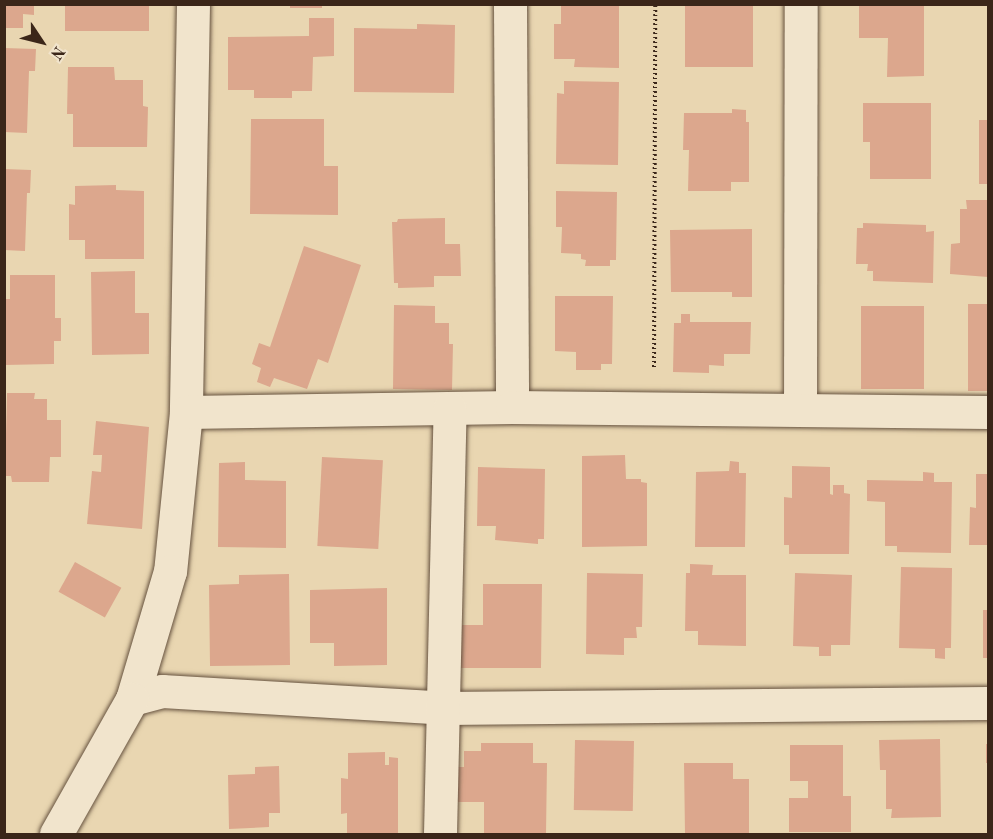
<!DOCTYPE html>
<html>
<head>
<meta charset="utf-8">
<style>
  body { margin:0 }
  #map { position:relative; width:993px; height:839px; overflow:hidden; background:#e9d6b1; font-family:"Old Standard TT",serif }
  div>[style] { position:absolute }
  [style*='--x'] { left:calc(var(--x)*1px); top:calc(var(--y)*1px); width:calc(var(--w)*1px); rotate:calc(var(--a)*1deg) }
  .building>* { inset:0; background:#dca78d; transform-origin:0 0 }
  .path>* { height:4px; margin-top:-2px; transform-origin:0; background:repeating-linear-gradient(90deg,#3b2619 0 1.5px,transparent 0 4.5px) }
  .roads { filter:drop-shadow(0 0 2px #66523f) drop-shadow(0 0 2px #66523f) }
  .minor>* { height:33px; margin:-16.5px; padding:0 16.5px; transform-origin:16.5px; border-radius:16.5px; background:#f1e4cc }
  span { translate:-50% -50%; white-space:nowrap; text-align:center; line-height:1.15; -webkit-text-stroke:6px #f1e4cc; paint-order:stroke }
  .frame { position:absolute; inset:0; border:6px solid #3b2619; pointer-events:none }
  .north { position:absolute; left:12px; top:12px; width:60px; height:60px; -webkit-text-stroke:4px #f1e4cc; paint-order:stroke; rotate:125deg; font-size:16px; font-weight:700; line-height:24px; text-align:center; color:#3b2619 }
  .north::after { content:''; display:block; margin:auto; width:21px; height:27px; background:#3b2619; clip-path:polygon(50% 0,100% 100%,50% 72%,0 100%) }
</style>
</head>
<body>
<div id="map">
  <div class="building">
    <div style="clip-path:polygon(4px 4px,34px 4px,34px 15px,23px 14px,23px 28px,4px 28px)"></div>
    <div style="left:65px;top:4px;width:84px;height:27px"></div>
    <div style="left:290px;top:4px;width:32px;height:4px"></div>
    <div style="clip-path:polygon(561px 4px,619px 4px,619px 68px,574px 67px,575px 59px,554px 59px,554px 24px,561px 24px)"></div>
    <div style="left:685px;top:4px;width:68px;height:63px"></div>
    <div style="clip-path:polygon(859px 4px,924px 4px,924px 76px,887px 77px,888px 38px,859px 38px)"></div>
    <div style="clip-path:polygon(309px 18px,334px 18px,334px 56px,313px 57px,312px 91px,292px 91px,292px 98px,254px 98px,254px 90px,228px 90px,228px 37px,309px 36px)"></div>
    <div style="clip-path:polygon(417px 24px,455px 25px,454px 93px,354px 92px,354px 28px,417px 29px)"></div>
    <div style="clip-path:polygon(4px 48px,36px 49px,35px 71px,29px 71px,27px 133px,4px 132px)"></div>
    <div style="clip-path:polygon(68px 67px,114px 67px,115px 80px,143px 80px,143px 106px,148px 107px,147px 147px,73px 147px,73px 114px,67px 114px)"></div>
    <div style="clip-path:polygon(564px 81px,619px 82px,618px 165px,556px 164px,557px 93px,564px 94px)"></div>
    <div style="clip-path:polygon(863px 103px,931px 103px,931px 179px,870px 179px,870px 142px,863px 142px)"></div>
    <div style="clip-path:polygon(732px 109px,746px 110px,746px 122px,749px 122px,749px 182px,731px 182px,731px 191px,688px 191px,689px 150px,683px 150px,684px 113px,732px 113px)"></div>
    <div style="clip-path:polygon(251px 119px,324px 119px,324px 166px,338px 166px,338px 215px,250px 214px)"></div>
    <div style="left:979px;top:120px;width:9px;height:64px"></div>
    <div style="clip-path:polygon(4px 169px,31px 170px,30px 193px,27px 193px,25px 251px,4px 250px)"></div>
    <div style="clip-path:polygon(116px 185px,116px 190px,144px 191px,144px 259px,85px 259px,85px 240px,69px 240px,69px 204px,75px 205px,75px 186px)"></div>
    <div style="clip-path:polygon(556px 191px,617px 192px,616px 260px,610px 260px,610px 266px,585px 266px,586px 260px,581px 259px,581px 254px,561px 253px,562px 227px,556px 227px)"></div>
    <div style="clip-path:polygon(966px 200px,988px 200px,988px 277px,950px 274px,951px 244px,960px 243px,960px 209px,967px 209px)"></div>
    <div style="clip-path:polygon(445px 218px,445px 244px,460px 244px,461px 276px,434px 276px,434px 287px,398px 288px,398px 283px,394px 283px,392px 222px,397px 222px,398px 219px)"></div>
    <div style="clip-path:polygon(863px 223px,926px 225px,926px 232px,934px 231px,933px 283px,873px 281px,873px 271px,867px 271px,868px 264px,856px 264px,857px 228px,863px 228px)"></div>
    <div style="clip-path:polygon(752px 229px,752px 297px,732px 297px,732px 292px,671px 292px,670px 230px)"></div>
    <div style="clip-path:polygon(304px 246px,361px 265px,328px 363px,318px 359px,307px 389px,274px 378px,270px 387px,257px 382px,261px 368px,252px 364px,259px 343px,270px 347px)"></div>
    <div style="clip-path:polygon(135px 271px,135px 313px,149px 313px,149px 354px,92px 355px,91px 272px)"></div>
    <div style="clip-path:polygon(10px 275px,55px 275px,55px 318px,61px 318px,61px 341px,54px 341px,54px 364px,4px 365px,4px 299px,10px 299px)"></div>
    <div style="clip-path:polygon(555px 296px,613px 296px,612px 364px,601px 364px,601px 370px,576px 370px,576px 352px,555px 351px)"></div>
    <div style="left:968px;top:304px;width:20px;height:87px"></div>
    <div style="clip-path:polygon(394px 305px,435px 306px,435px 323px,449px 323px,449px 344px,453px 344px,452px 390px,393px 389px)"></div>
    <div style="left:924px;top:306px;width:83px;height:63px;rotate:90deg"></div>
    <div style="clip-path:polygon(681px 314px,690px 314px,690px 322px,751px 322px,750px 354px,724px 354px,724px 366px,709px 365px,709px 373px,673px 372px,674px 323px,681px 323px)"></div>
    <div style="clip-path:polygon(7px 393px,35px 393px,34px 399px,47px 399px,47px 420px,61px 420px,61px 457px,50px 457px,49px 482px,12px 482px,11px 476px,5px 476px)"></div>
    <div style="clip-path:polygon(96px 421px,149px 427px,142px 529px,87px 524px,92px 471px,101px 472px,102px 455px,93px 455px)"></div>
    <div style="clip-path:polygon(625px 455px,626px 479px,641px 479px,641px 482px,647px 483px,647px 546px,582px 547px,582px 456px)"></div>
    <div style="left:322px;top:457px;width:61px;height:89px;rotate:3deg"></div>
    <div style="clip-path:polygon(730px 461px,739px 462px,739px 473px,746px 473px,745px 547px,695px 547px,696px 472px,729px 471px)"></div>
    <div style="clip-path:polygon(245px 462px,245px 480px,286px 481px,286px 548px,218px 547px,219px 463px)"></div>
    <div style="clip-path:polygon(792px 466px,830px 467px,830px 494px,833px 495px,833px 485px,844px 485px,844px 493px,850px 494px,849px 554px,789px 554px,789px 545px,784px 545px,784px 497px,792px 498px)"></div>
    <div style="clip-path:polygon(478px 467px,545px 469px,544px 539px,538px 539px,538px 544px,495px 540px,496px 526px,477px 526px)"></div>
    <div style="clip-path:polygon(923px 472px,934px 473px,934px 482px,952px 482px,951px 553px,897px 552px,897px 546px,885px 546px,885px 502px,867px 501px,867px 480px,923px 481px)"></div>
    <div style="clip-path:polygon(976px 474px,988px 474px,988px 545px,969px 545px,970px 507px,976px 508px)"></div>
    <div style="left:75px;top:562px;width:53px;height:34px;rotate:29deg"></div>
    <div style="clip-path:polygon(690px 564px,713px 565px,712px 575px,746px 575px,746px 646px,698px 645px,698px 631px,685px 631px,686px 573px,690px 573px)"></div>
    <div style="clip-path:polygon(901px 567px,952px 568px,951px 648px,945px 648px,945px 659px,935px 658px,935px 649px,899px 648px)"></div>
    <div style="clip-path:polygon(587px 573px,643px 574px,642px 627px,636px 627px,637px 638px,624px 638px,624px 655px,586px 654px)"></div>
    <div style="clip-path:polygon(795px 573px,852px 575px,850px 645px,831px 645px,831px 656px,819px 656px,819px 647px,793px 646px)"></div>
    <div style="clip-path:polygon(289px 574px,290px 665px,210px 666px,209px 585px,239px 584px,239px 575px)"></div>
    <div style="clip-path:polygon(483px 584px,542px 584px,541px 668px,457px 668px,458px 625px,483px 625px)"></div>
    <div style="clip-path:polygon(387px 588px,387px 665px,334px 666px,334px 643px,310px 643px,310px 590px)"></div>
    <div style="left:983px;top:610px;width:5px;height:48px"></div>
    <div style="clip-path:polygon(940px 739px,941px 817px,891px 818px,892px 809px,886px 809px,886px 770px,880px 770px,879px 740px)"></div>
    <div style="left:575px;top:740px;width:59px;height:70px;rotate:1deg"></div>
    <div style="clip-path:polygon(481px 743px,533px 743px,533px 763px,547px 763px,546px 834px,484px 834px,484px 802px,452px 802px,452px 767px,464px 767px,464px 751px,481px 751px)"></div>
    <div style="left:986px;top:744px;width:2px;height:19px"></div>
    <div style="clip-path:polygon(790px 745px,843px 745px,843px 796px,851px 796px,851px 832px,789px 832px,789px 798px,808px 798px,808px 781px,790px 781px)"></div>
    <div style="clip-path:polygon(385px 752px,385px 765px,389px 765px,389px 757px,398px 758px,398px 834px,347px 834px,347px 813px,341px 814px,341px 778px,348px 779px,348px 753px)"></div>
    <div style="clip-path:polygon(684px 763px,733px 763px,733px 779px,749px 779px,749px 834px,685px 834px)"></div>
    <div style="clip-path:polygon(279px 766px,280px 813px,269px 813px,269px 827px,229px 829px,228px 775px,255px 774px,255px 767px)"></div>
  </div>
  <div class="path">
    <div style="--x:654;--y:367;--w:363;--a:-89.8"></div>
  </div>
  <div class="roads">
    <div class="minor">
      <div style="--x:193;--y:4;--w:408;--a:91"></div>
      <div style="--x:186;--y:412;--w:160;--a:95.7"></div>
      <div style="--x:170;--y:571;--w:134;--a:106.5"></div>
      <div style="--x:132;--y:699;--w:31;--a:-15"></div>
      <div style="--x:162;--y:691;--w:283;--a:3.4"></div>
      <div style="--x:444;--y:708;--w:544;--a:-0.53"></div>
      <div style="--x:510;--y:4;--w:403;--a:89.7"></div>
      <div style="--x:800;--y:410;--w:406;--a:-89.9"></div>
      <div style="--x:186;--y:412;--w:326;--a:-0.9"></div>
      <div style="--x:512;--y:407;--w:476;--a:0.6"></div>
      <div style="--x:56;--y:834;--w:155;--a:-60.6"></div>
      <div style="--x:440;--y:834;--w:426;--a:-88.7"></div>
    </div>
  </div>
  <div class="frame"></div>
  <div class="north">N</div>
</div>
</body>
</html>
